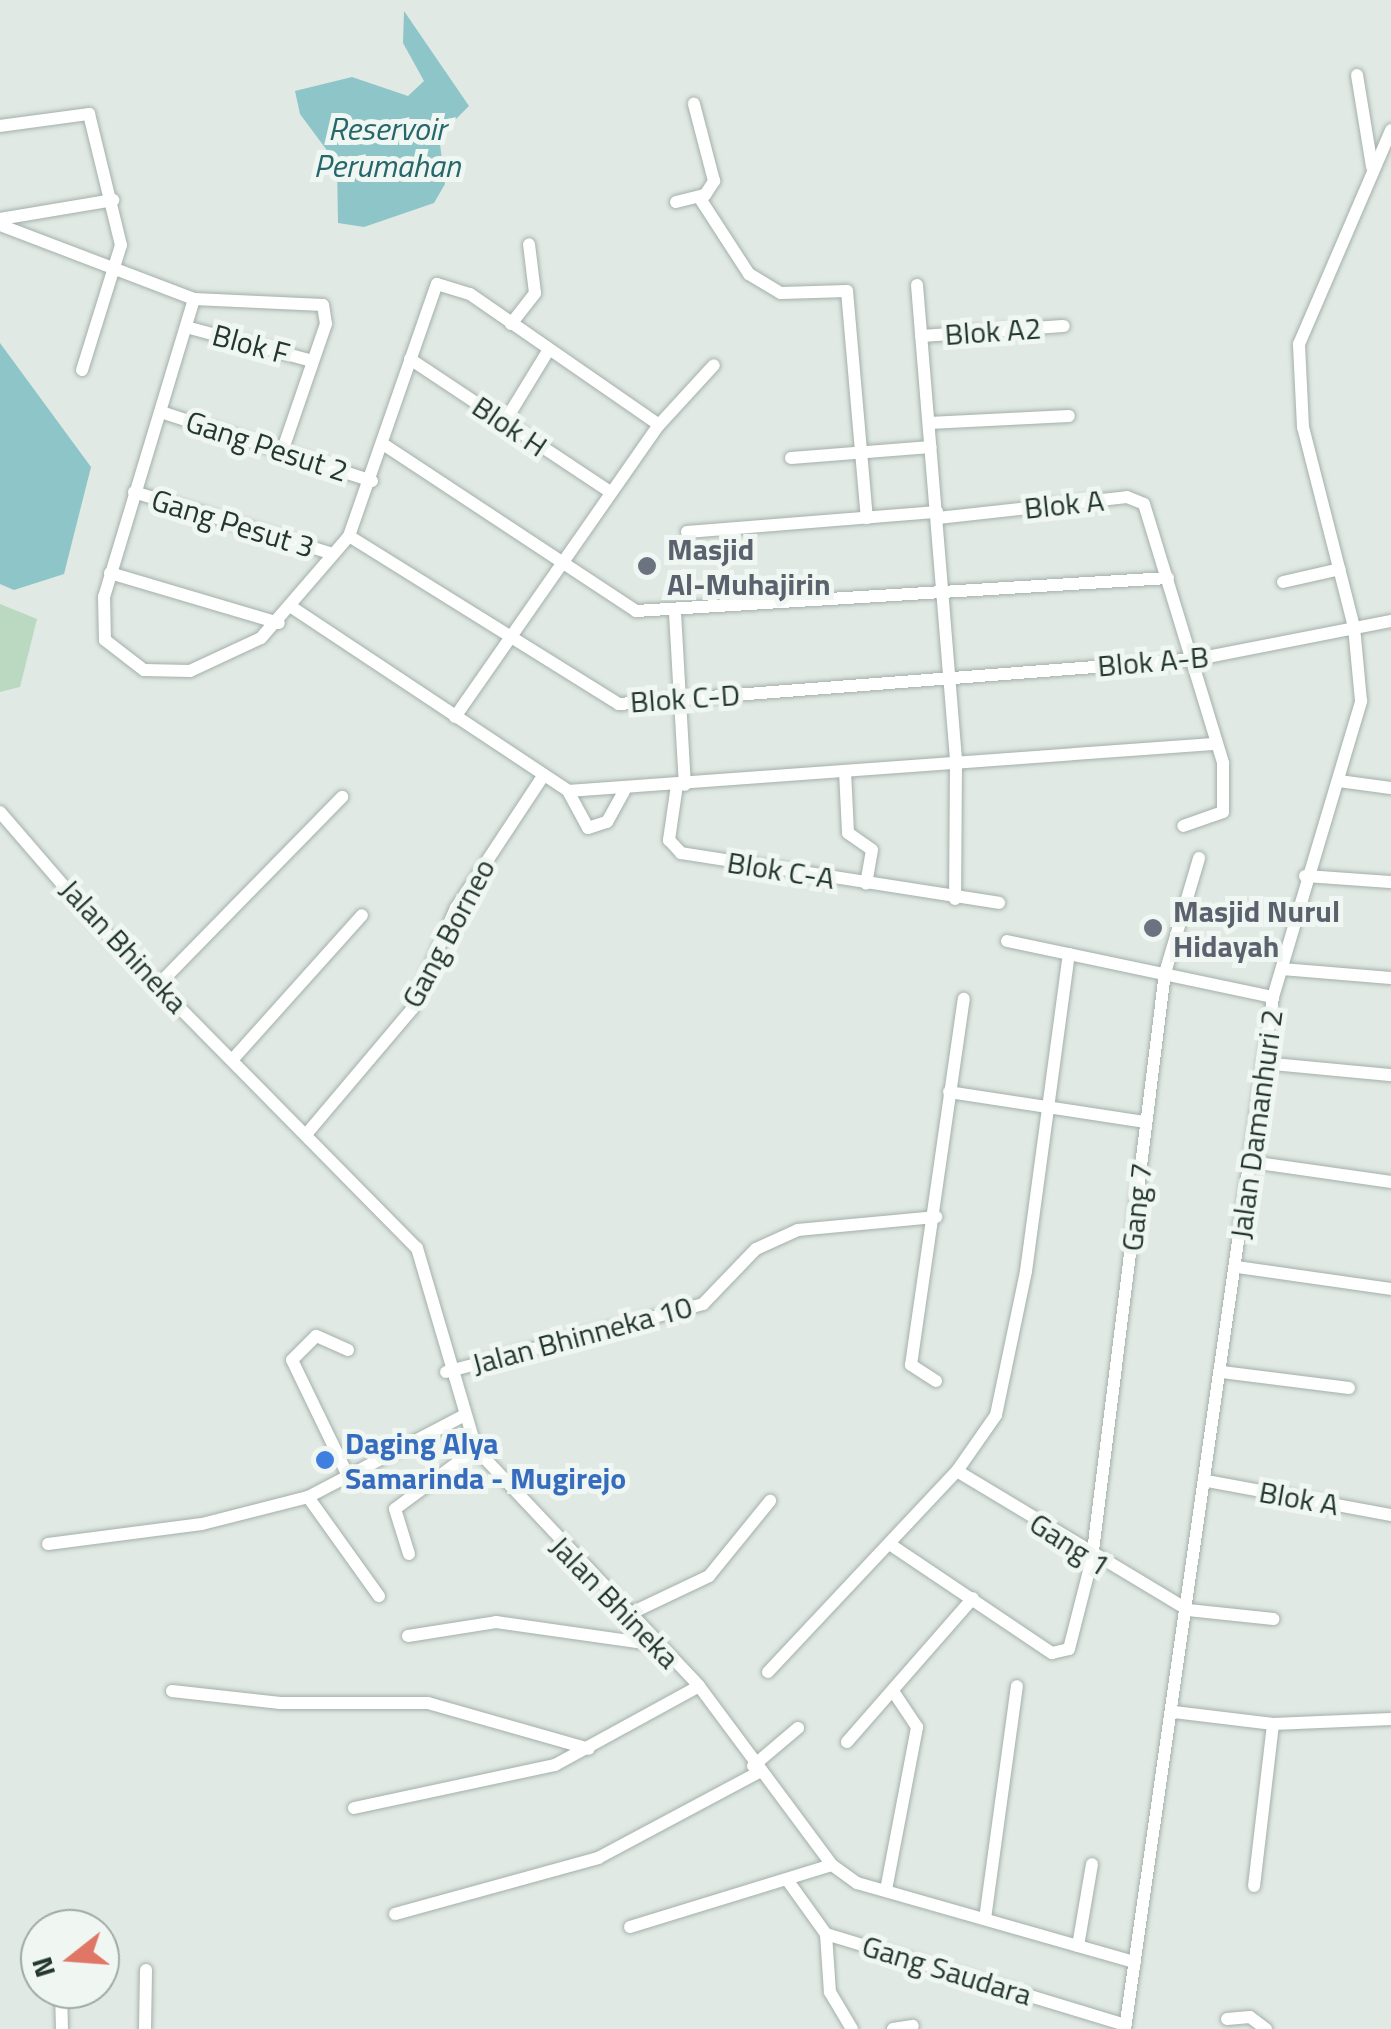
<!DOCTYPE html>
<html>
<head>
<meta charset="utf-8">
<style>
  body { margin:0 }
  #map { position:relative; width:1391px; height:2029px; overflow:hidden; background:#e0e9e4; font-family:"Titillium Web",sans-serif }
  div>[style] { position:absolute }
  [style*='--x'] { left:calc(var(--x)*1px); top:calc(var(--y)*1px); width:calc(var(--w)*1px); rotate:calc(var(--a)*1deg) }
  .green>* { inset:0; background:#bbd8c0 }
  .water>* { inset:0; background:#8ec5c8 }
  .roads { filter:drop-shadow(0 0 2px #a4b0aa) drop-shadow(0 0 2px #a4b0aa) }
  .minor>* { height:12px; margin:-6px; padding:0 6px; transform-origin:6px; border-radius:6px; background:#fff }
  .dots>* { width:28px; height:28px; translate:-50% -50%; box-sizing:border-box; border:5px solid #f0f6f2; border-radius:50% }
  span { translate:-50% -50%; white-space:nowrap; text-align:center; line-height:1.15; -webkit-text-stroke:10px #f0f6f2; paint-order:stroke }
  .street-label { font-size:30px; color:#23372f }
  .worship-label { font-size:30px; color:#5b616d; font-weight:700 }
  .left { translate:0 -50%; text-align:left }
  .shop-label { font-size:30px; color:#366cbe; font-weight:700 }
  .water-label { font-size:32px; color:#25676b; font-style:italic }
  .north { position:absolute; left:20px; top:1909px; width:100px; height:100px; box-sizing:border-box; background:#f0f6f2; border:2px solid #9eaaa4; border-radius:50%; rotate:253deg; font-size:28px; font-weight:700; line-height:40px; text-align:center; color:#23372f }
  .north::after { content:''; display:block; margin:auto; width:35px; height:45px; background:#e07766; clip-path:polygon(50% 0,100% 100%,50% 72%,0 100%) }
</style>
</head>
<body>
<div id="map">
  <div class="green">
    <div style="clip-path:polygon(0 604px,37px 619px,20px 687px,0 692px)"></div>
  </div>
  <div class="water">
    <div style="clip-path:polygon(404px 11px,469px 106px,439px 136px,445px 184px,434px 203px,364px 227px,338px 223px,337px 164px,300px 114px,295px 91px,352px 77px,408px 96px,424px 81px,403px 43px)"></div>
    <div style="clip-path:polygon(0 343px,91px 467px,64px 574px,14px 590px,0 584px)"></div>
  </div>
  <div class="roads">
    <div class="minor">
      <div style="--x:1357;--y:75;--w:93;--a:80.7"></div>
      <div style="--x:0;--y:126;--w:90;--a:-7.7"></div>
      <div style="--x:89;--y:114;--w:135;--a:76.3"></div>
      <div style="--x:121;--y:245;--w:131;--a:107.3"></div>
      <div style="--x:699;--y:197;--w:92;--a:57"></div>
      <div style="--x:749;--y:274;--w:37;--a:31"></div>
      <div style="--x:781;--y:293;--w:66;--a:-1.7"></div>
      <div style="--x:847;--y:291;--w:228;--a:85"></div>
      <div style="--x:676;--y:202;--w:30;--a:-14"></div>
      <div style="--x:705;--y:195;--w:17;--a:-57"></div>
      <div style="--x:714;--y:181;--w:80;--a:-104.6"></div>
      <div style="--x:0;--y:219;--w:115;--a:-9.5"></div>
      <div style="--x:0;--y:225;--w:208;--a:20.9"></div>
      <div style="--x:194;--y:299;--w:129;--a:2.7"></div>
      <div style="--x:323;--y:305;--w:19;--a:81"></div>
      <div style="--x:326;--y:324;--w:132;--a:109"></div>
      <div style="--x:917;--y:285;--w:480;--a:85.3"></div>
      <div style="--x:956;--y:763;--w:136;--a:90.4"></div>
      <div style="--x:194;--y:299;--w:311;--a:106.8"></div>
      <div style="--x:104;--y:597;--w:43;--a:88.7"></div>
      <div style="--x:105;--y:640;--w:49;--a:37.6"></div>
      <div style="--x:144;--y:670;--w:46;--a:1.2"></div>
      <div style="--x:190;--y:671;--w:78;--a:-24.9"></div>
      <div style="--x:261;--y:638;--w:135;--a:-49.2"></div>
      <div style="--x:349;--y:536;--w:267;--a:-70.8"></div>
      <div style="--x:437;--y:284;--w:34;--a:17"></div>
      <div style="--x:470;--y:294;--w:230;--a:34.7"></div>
      <div style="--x:511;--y:324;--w:39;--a:-52"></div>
      <div style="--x:535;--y:293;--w:49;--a:-97"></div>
      <div style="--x:190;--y:328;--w:126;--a:15.1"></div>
      <div style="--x:921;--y:336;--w:143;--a:-4"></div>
      <div style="--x:410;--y:359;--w:240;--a:33.6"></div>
      <div style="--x:161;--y:412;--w:222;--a:18.1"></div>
      <div style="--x:504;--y:423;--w:84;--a:-58.6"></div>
      <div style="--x:929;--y:423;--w:140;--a:-2.9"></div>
      <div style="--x:386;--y:446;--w:300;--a:33.4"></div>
      <div style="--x:636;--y:611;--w:533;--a:-3.55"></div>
      <div style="--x:791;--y:458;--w:140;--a:-4.5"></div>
      <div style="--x:134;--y:492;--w:208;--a:17.3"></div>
      <div style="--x:938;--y:518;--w:190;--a:-6.3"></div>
      <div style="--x:1127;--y:497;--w:18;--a:22"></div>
      <div style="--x:1144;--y:504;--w:271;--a:73"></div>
      <div style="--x:1223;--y:763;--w:49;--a:90"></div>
      <div style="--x:1223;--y:812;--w:42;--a:160.7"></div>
      <div style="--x:687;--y:532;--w:251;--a:-4.6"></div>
      <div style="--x:349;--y:536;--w:318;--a:31.9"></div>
      <div style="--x:619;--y:704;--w:580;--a:-4.45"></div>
      <div style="--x:1197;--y:659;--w:198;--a:-11.1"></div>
      <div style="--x:110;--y:573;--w:176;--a:16.5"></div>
      <div style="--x:1283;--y:582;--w:58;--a:-12.8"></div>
      <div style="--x:293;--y:608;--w:330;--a:33.6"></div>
      <div style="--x:568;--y:791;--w:42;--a:61.6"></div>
      <div style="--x:588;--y:828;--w:20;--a:-18"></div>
      <div style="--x:607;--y:822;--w:35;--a:-61"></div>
      <div style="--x:675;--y:613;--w:172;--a:86.7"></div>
      <div style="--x:455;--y:717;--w:356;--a:-55.1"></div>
      <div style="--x:659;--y:425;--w:81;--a:-47.5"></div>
      <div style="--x:845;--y:771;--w:62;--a:87.2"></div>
      <div style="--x:848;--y:833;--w:29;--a:35"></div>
      <div style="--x:872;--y:850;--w:34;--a:100"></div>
      <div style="--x:1339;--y:781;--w:52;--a:7.7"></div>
      <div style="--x:677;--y:785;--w:56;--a:98.3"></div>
      <div style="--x:669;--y:840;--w:18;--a:47"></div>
      <div style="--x:681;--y:853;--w:322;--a:8.9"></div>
      <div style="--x:568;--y:791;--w:647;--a:-4.17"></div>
      <div style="--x:0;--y:812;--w:144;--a:49.2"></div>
      <div style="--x:94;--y:921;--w:460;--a:45.4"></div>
      <div style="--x:417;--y:1248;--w:209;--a:73.6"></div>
      <div style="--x:476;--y:1449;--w:325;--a:46.7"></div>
      <div style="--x:699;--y:1686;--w:223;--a:53.4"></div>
      <div style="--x:832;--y:1865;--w:31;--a:36"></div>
      <div style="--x:857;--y:1883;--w:289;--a:15.9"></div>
      <div style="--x:1305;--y:876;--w:86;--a:4"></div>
      <div style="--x:1007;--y:941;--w:272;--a:11.9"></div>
      <div style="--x:1282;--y:969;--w:109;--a:4.7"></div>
      <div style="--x:159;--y:984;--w:262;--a:-45.6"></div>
      <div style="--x:233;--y:1059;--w:193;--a:-48.1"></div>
      <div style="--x:1263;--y:1063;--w:129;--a:5.4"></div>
      <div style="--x:949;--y:1092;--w:198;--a:8.7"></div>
      <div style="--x:309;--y:1131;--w:160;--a:-49.8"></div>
      <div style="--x:412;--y:1009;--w:110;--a:-66.5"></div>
      <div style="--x:456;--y:908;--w:158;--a:-56.6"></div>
      <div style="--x:1251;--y:1162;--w:141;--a:8.1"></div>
      <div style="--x:1237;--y:1267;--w:156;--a:8.1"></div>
      <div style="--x:348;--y:1350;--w:35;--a:-156"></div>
      <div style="--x:316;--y:1336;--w:34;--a:135"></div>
      <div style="--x:292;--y:1360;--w:129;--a:64.2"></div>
      <div style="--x:446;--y:1372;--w:266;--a:-14.8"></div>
      <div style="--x:703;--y:1304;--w:76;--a:-46.1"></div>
      <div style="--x:756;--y:1249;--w:46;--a:-24.3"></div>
      <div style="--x:798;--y:1230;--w:139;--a:-5.4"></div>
      <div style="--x:1222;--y:1372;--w:128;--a:7.2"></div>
      <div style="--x:936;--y:1381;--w:30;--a:-147"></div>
      <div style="--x:911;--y:1365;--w:370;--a:-81.8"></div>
      <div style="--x:957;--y:1471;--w:270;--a:31"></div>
      <div style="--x:1188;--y:1610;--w:86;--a:6"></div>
      <div style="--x:1207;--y:1481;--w:187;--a:10.5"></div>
      <div style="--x:308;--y:1497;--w:122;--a:54.4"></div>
      <div style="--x:48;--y:1544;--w:155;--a:-7.4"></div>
      <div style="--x:202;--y:1524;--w:109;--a:-14.3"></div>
      <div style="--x:308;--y:1497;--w:173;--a:-27.6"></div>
      <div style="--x:891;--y:1545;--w:194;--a:33.9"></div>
      <div style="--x:1052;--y:1653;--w:17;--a:-13"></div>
      <div style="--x:1069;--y:1649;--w:93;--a:-75.7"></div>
      <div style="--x:1092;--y:1559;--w:591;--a:-82.9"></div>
      <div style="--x:1165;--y:973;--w:120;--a:-73.5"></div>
      <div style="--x:409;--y:1554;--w:47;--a:-107.3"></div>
      <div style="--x:395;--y:1509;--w:101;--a:-36.5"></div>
      <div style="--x:627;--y:1615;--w:91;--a:-25.4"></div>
      <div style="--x:709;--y:1576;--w:97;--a:-50.9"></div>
      <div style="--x:408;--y:1636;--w:89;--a:-9"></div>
      <div style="--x:496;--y:1622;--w:157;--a:8.1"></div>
      <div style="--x:768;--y:1672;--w:276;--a:-46.8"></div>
      <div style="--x:957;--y:1471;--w:68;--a:-55.1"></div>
      <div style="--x:996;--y:1415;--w:147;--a:-78.2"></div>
      <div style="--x:1026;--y:1271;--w:320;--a:-82.3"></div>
      <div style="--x:172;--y:1691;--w:109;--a:6.3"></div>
      <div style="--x:280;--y:1703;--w:148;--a:0"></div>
      <div style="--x:428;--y:1703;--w:167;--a:15.9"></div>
      <div style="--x:1174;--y:1712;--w:100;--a:6.9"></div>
      <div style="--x:1273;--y:1724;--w:118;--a:-2.4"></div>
      <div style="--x:847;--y:1742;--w:191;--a:-48.8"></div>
      <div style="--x:753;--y:1766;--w:59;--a:-40.2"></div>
      <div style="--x:354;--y:1808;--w:206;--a:-12.1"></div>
      <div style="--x:555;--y:1765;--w:164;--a:-28.7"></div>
      <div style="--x:788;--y:1881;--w:65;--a:54.4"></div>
      <div style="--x:826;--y:1934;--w:58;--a:86.1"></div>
      <div style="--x:830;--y:1992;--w:43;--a:59.3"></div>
      <div style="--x:1254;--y:1886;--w:163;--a:-83.3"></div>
      <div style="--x:886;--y:1890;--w:166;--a:-79.2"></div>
      <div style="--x:917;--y:1727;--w:43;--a:-123.7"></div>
      <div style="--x:395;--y:1914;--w:211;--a:-15.4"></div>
      <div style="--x:598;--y:1858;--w:180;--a:-28.1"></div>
      <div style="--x:985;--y:1919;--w:235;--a:-82.2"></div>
      <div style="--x:630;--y:1927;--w:211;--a:-17.1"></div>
      <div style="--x:826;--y:1934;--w:313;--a:16.9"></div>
      <div style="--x:1078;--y:1946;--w:83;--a:-80.3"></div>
      <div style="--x:61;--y:1989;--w:40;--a:88.6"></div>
      <div style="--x:1227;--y:2019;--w:23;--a:-5"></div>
      <div style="--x:1250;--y:2017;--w:20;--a:37"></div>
      <div style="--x:145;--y:2029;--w:59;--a:-89"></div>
      <div style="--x:893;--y:2029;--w:20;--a:-9"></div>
      <div style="--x:1125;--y:2029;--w:1043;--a:-81.84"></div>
      <div style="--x:1273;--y:997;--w:309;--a:-73.4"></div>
      <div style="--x:1361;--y:701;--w:74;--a:-95.4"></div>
      <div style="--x:1354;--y:627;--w:206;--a:-104.3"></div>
      <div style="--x:1303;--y:427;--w:83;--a:-92.8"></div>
      <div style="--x:1299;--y:344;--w:233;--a:-66.7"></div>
    </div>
  </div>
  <div class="dots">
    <div style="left:647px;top:566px;background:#6b7280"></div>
    <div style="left:1153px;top:928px;background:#6b7280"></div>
    <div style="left:325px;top:1460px;background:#3f7fe0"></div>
  </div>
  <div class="street-label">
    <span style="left:993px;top:331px;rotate:-4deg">Blok A2</span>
    <span style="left:251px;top:344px;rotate:15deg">Blok F</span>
    <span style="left:510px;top:426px;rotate:34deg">Blok H</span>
    <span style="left:267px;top:446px;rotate:18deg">Gang Pesut 2</span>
    <span style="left:1064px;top:504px;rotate:-6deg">Blok A</span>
    <span style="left:233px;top:523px;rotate:17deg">Gang Pesut 3</span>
    <span style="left:1153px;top:661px;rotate:-5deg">Blok A-B</span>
    <span style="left:685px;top:698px;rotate:-4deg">Blok C-D</span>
    <span style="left:781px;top:870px;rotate:9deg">Blok C-A</span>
    <span style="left:448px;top:933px;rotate:-62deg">Gang Borneo</span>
    <span style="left:124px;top:946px;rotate:47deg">Jalan Bhineka</span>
    <span style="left:1256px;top:1124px;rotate:-82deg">Jalan Damanhuri 2</span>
    <span style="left:1136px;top:1207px;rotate:-84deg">Gang 7</span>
    <span style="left:582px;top:1335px;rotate:-15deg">Jalan Bhinneka 10</span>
    <span style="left:1299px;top:1498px;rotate:10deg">Blok A</span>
    <span style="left:1070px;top:1544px;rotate:33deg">Gang 1</span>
    <span style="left:615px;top:1602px;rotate:46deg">Jalan Bhineka</span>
    <span style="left:947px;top:1970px;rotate:17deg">Gang Saudara</span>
  </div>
  <div class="worship-label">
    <span class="left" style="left:667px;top:566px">Masjid<br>Al-Muhajirin</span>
    <span class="left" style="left:1173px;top:928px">Masjid Nurul<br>Hidayah</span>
  </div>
  <div class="shop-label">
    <span class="left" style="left:345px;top:1460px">Daging Alya<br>Samarinda - Mugirejo</span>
  </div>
  <div class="water-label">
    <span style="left:387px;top:147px">Reservoir<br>Perumahan</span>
  </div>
  <div class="north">N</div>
</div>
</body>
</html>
